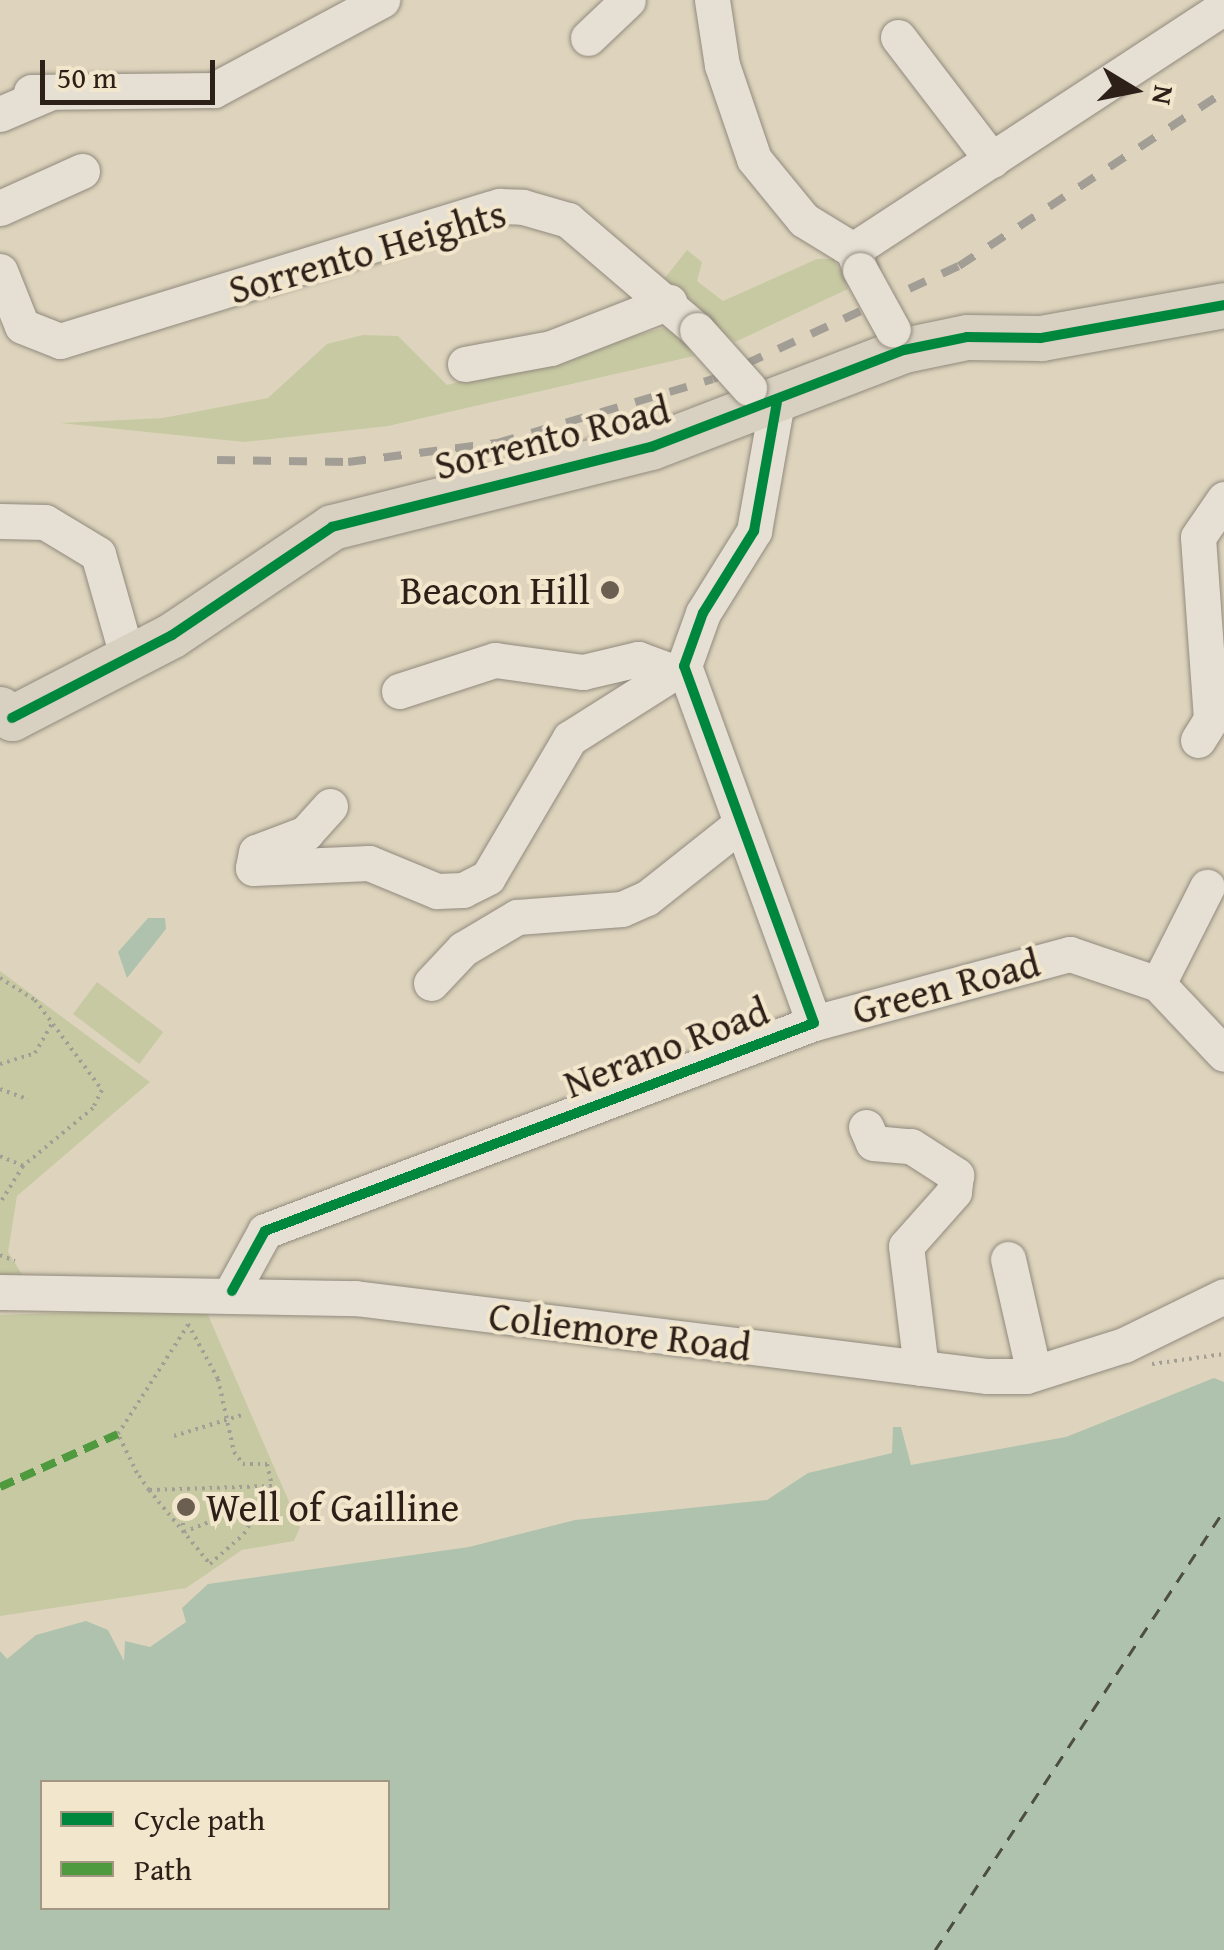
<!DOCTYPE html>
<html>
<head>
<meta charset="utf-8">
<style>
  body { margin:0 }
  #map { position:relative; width:1224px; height:1950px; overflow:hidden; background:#ded4bd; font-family:"Gentium Book Plus",serif }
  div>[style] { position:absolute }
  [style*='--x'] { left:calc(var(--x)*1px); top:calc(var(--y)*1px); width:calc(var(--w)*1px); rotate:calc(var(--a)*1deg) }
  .green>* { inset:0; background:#c7c9a3; transform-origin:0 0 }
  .water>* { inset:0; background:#aec2ad }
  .ferry>* { height:2.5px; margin-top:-1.25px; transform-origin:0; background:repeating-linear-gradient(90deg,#4d4e43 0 12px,transparent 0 22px) }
  .path>* { height:4px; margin-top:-2px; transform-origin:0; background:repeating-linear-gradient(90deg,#a39e95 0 2.5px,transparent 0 7.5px) }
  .roads { filter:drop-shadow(0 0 2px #918a7d) drop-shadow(0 0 2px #918a7d) }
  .minor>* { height:35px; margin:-17.5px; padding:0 17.5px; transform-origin:17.5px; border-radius:17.5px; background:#e5dfd4 }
  .major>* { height:45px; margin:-22.5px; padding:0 22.5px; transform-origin:22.5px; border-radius:22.5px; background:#d8d0c0 }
  .rail>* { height:8px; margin-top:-4px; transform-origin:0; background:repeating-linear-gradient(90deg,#a39e95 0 18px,transparent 0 36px) }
  .bridges { filter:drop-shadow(0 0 2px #918a7d) drop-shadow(0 0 2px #918a7d) }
  .minor-bridge>* { height:35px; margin:-17.5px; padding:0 17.5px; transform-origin:17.5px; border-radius:17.5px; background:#e5dfd4 }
  .quiet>* { height:8px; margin-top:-4px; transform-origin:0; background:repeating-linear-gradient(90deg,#4f9a3e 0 15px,transparent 0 23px) }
  .cycleway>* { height:10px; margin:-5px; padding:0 5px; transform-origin:5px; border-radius:5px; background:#00873e }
  .dots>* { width:28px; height:28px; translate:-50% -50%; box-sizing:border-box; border:5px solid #f2e6cc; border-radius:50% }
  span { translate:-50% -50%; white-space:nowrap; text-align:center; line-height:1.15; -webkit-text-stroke:8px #f2e6cc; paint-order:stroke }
  .street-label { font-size:40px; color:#2d2018 }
  .poi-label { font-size:40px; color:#2d2018 }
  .right { translate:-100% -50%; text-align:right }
  .left { translate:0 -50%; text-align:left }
  .legend { position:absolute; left:40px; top:1780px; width:350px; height:130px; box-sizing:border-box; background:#f2e6cc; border:2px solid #a39784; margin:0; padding:12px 18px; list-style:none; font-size:30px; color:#2d2018 }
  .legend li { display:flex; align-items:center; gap:20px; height:50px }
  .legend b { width:50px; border:2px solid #a39784 }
  .north { position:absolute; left:1084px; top:40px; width:100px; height:100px; -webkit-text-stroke:8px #f2e6cc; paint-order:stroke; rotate:100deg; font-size:28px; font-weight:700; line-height:40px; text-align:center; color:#2d2018 }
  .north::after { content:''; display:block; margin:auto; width:35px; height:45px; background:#2d2018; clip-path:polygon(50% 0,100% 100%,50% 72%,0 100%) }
  .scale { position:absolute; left:40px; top:60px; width:175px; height:45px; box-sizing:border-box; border:5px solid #2d2018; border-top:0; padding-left:12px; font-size:30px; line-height:35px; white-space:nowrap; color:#2d2018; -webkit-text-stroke:8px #f2e6cc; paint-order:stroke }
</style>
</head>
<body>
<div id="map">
  <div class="green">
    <div style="clip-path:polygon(687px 250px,702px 262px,697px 281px,723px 301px,817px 259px,834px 259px,848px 289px,735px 342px,661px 283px)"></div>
    <div style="clip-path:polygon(671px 326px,694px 356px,388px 426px,244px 442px,60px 423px,163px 418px,268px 398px,327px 344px,363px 335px,398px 336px,447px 385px)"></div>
    <div style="clip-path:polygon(0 971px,150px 1082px,17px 1196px,8px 1252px,25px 1279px,0 1278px)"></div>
    <div style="left:97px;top:982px;width:83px;height:40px;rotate:37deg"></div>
    <div style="clip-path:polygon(205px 1308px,300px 1527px,294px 1541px,242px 1550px,186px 1588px,0 1616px,0 1315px)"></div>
  </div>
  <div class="water">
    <div style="clip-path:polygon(148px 918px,165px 918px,166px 929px,127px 978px,118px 952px)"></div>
    <div style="clip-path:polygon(evenodd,1214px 1378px,1224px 1382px,1224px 1950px,0 1950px,0 1651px,7px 1659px,36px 1635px,86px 1621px,108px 1630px,124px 1661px,125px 1641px,150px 1647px,186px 1622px,182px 1608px,208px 1584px,469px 1547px,575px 1520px,767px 1500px,808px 1473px,892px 1453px,893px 1427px,901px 1427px,911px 1465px,1066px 1437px,1214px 1378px,42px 1782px,388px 1782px,388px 1908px,42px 1908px,42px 1782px)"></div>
  </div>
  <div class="ferry">
    <div style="--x:935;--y:1950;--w:526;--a:-56.7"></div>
  </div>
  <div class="path">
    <div style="--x:0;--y:978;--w:41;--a:32.2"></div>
    <div style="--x:35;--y:1000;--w:112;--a:53.3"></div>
    <div style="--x:102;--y:1090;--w:20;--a:117"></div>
    <div style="--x:93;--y:1108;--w:91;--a:140.4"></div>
    <div style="--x:23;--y:1166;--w:44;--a:121.9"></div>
    <div style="--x:0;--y:1064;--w:37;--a:-17"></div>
    <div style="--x:35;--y:1053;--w:34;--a:-60"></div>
    <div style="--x:0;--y:1089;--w:30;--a:20"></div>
    <div style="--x:0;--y:1156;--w:25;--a:23"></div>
    <div style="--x:0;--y:1255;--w:16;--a:22"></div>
    <div style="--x:188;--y:1324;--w:63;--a:61.4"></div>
    <div style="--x:218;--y:1379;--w:75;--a:77.6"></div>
    <div style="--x:234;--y:1452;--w:15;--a:53"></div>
    <div style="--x:243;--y:1464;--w:24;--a:0"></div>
    <div style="--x:267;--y:1464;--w:22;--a:77"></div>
    <div style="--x:1152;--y:1364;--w:73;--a:-7.9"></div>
    <div style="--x:174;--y:1436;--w:71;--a:-17.2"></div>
    <div style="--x:149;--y:1490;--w:96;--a:50.5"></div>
    <div style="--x:210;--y:1564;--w:45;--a:-41.4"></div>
    <div style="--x:244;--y:1534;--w:56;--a:-59.7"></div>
    <div style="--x:272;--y:1486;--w:123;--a:178.1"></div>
    <div style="--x:149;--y:1490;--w:21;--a:-125"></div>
    <div style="--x:137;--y:1473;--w:43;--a:-116"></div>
    <div style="--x:118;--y:1434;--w:130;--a:-57.3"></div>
    <div style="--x:181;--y:1508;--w:24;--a:83"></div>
    <div style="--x:184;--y:1532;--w:89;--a:-21.7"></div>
  </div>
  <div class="roads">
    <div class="minor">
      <div style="--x:712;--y:0;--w:66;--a:81.3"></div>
      <div style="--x:722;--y:65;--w:99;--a:71.2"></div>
      <div style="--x:754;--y:159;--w:79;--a:50.7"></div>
      <div style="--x:804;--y:220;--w:57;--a:31.5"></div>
      <div style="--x:853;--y:250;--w:20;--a:70"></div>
      <div style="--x:898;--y:37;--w:155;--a:52.6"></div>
      <div style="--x:588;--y:38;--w:55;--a:-43.5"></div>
      <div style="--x:31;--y:92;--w:183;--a:-0.6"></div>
      <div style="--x:214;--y:90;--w:191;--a:-28.2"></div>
      <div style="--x:0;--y:114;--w:53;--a:-23.2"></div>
      <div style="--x:0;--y:208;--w:90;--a:-24.3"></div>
      <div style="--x:853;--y:250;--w:443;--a:-33.2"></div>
      <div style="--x:0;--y:271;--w:59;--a:68.2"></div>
      <div style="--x:22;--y:326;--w:41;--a:21.5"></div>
      <div style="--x:60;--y:341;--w:460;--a:-17.1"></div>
      <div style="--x:500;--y:206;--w:23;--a:2"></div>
      <div style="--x:523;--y:207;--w:47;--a:16.1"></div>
      <div style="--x:568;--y:220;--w:170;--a:40.5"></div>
      <div style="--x:465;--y:364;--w:87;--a:-10.5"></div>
      <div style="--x:551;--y:348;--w:127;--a:-21.3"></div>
      <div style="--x:0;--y:521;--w:45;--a:1.3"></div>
      <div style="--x:45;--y:522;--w:62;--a:31.1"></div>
      <div style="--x:98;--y:554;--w:106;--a:74.1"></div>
      <div style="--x:399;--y:691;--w:101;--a:-17.9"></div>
      <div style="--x:495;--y:660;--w:89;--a:7.8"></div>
      <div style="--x:583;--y:672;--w:57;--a:-13.3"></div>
      <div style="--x:638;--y:659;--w:37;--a:20"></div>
      <div style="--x:1198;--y:740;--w:25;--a:-58"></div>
      <div style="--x:1211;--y:719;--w:182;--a:-94.1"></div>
      <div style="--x:1198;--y:537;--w:46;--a:-55.6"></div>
      <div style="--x:330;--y:806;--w:36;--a:132"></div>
      <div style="--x:306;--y:833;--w:53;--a:159.2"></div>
      <div style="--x:256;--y:852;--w:16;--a:101"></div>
      <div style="--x:253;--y:868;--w:116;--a:-2.5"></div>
      <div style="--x:369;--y:863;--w:74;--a:22.4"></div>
      <div style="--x:437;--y:891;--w:26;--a:-2"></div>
      <div style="--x:463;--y:890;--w:28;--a:-27"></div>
      <div style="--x:488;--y:877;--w:161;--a:-59.5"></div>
      <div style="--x:570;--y:738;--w:135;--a:-32.3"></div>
      <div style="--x:431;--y:983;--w:47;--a:-46.7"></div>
      <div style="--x:463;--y:949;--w:63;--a:-30.7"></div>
      <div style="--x:517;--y:917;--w:105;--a:-4.4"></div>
      <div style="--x:622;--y:909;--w:27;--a:-24"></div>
      <div style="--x:647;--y:898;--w:117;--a:-38.4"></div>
      <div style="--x:1158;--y:984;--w:109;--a:-63.2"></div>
      <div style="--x:814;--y:1023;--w:265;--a:-15.1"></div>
      <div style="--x:1070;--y:954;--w:93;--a:18.8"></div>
      <div style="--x:1158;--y:984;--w:96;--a:46.7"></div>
      <div style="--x:866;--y:1127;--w:17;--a:66"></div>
      <div style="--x:873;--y:1143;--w:38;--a:5"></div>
      <div style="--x:911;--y:1146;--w:54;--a:32.8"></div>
      <div style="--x:956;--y:1175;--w:17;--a:97"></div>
      <div style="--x:954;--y:1192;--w:72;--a:131.6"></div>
      <div style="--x:906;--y:1246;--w:123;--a:83"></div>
      <div style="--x:1008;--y:1259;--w:117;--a:77.2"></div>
      <div style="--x:232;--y:1291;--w:68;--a:-61.2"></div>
      <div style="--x:265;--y:1231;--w:587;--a:-20.75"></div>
      <div style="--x:814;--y:1023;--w:380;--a:-110"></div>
      <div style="--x:684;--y:666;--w:56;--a:-70.3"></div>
      <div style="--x:703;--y:613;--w:97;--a:-58.1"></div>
      <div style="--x:754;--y:531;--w:131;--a:-79.9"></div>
      <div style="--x:0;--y:1292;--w:355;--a:1"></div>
      <div style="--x:355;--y:1298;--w:637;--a:7.04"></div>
      <div style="--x:987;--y:1376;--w:39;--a:0"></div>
      <div style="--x:1026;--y:1376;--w:103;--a:-17.6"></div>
      <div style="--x:1124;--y:1345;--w:111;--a:-26.1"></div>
    </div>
    <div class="major">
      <div style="--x:0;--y:709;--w:15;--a:37"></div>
      <div style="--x:12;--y:718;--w:180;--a:-27.4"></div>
      <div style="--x:172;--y:635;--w:193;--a:-34"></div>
      <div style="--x:332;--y:527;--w:329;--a:-14.1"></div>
      <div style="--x:651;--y:447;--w:271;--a:-21"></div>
      <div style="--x:904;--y:350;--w:64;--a:-11.7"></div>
      <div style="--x:967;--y:337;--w:74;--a:0.8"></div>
      <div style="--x:1041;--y:338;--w:186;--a:-10.2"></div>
    </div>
  </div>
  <div class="rail">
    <div style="--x:217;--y:460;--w:131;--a:0.9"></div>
    <div style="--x:348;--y:462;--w:150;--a:-7.3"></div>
    <div style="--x:497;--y:443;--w:225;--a:-16.5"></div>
    <div style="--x:713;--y:379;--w:271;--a:-24.7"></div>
    <div style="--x:959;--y:266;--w:317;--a:-33.3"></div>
  </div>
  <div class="bridges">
    <div class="minor-bridge">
      <div style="--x:860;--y:270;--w:68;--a:61.2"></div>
      <div style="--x:697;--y:330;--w:78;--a:48.1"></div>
    </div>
  </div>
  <div class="quiet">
    <div style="--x:0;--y:1487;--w:129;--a:-24.2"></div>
  </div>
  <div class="cycleway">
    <div style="--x:12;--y:718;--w:180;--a:-27.4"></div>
    <div style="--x:172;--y:635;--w:193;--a:-34"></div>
    <div style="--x:332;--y:527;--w:329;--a:-14.1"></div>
    <div style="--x:651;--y:447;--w:271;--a:-21"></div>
    <div style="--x:904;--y:350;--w:64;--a:-11.7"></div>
    <div style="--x:967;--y:337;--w:74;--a:0.8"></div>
    <div style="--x:1041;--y:338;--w:186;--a:-10.2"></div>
    <div style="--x:232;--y:1291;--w:68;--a:-61.2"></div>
    <div style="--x:265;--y:1231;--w:587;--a:-20.75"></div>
    <div style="--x:814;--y:1023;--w:380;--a:-110"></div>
    <div style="--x:684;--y:666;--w:56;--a:-70.3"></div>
    <div style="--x:703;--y:613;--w:97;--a:-58.1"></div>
    <div style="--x:754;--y:531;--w:131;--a:-79.9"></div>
  </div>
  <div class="dots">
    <div style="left:610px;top:590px;background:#6b5f52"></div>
    <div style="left:186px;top:1507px;background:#6b5f52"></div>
  </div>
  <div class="street-label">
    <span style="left:367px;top:251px;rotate:-16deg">Sorrento Heights</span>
    <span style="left:552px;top:437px;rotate:-14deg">Sorrento Road</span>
    <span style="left:946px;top:986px;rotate:-15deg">Green Road</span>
    <span style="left:666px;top:1047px;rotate:-21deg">Nerano Road</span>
    <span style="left:620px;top:1331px;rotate:7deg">Coliemore Road</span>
  </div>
  <div class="poi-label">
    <span class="right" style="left:590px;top:590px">Beacon Hill</span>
    <span class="left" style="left:206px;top:1507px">Well of Gailline</span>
  </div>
  <ul class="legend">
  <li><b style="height:12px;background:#00873e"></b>Cycle path</li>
  <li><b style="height:12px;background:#4f9a3e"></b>Path</li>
  </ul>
  <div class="north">N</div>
  <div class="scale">50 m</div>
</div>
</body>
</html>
